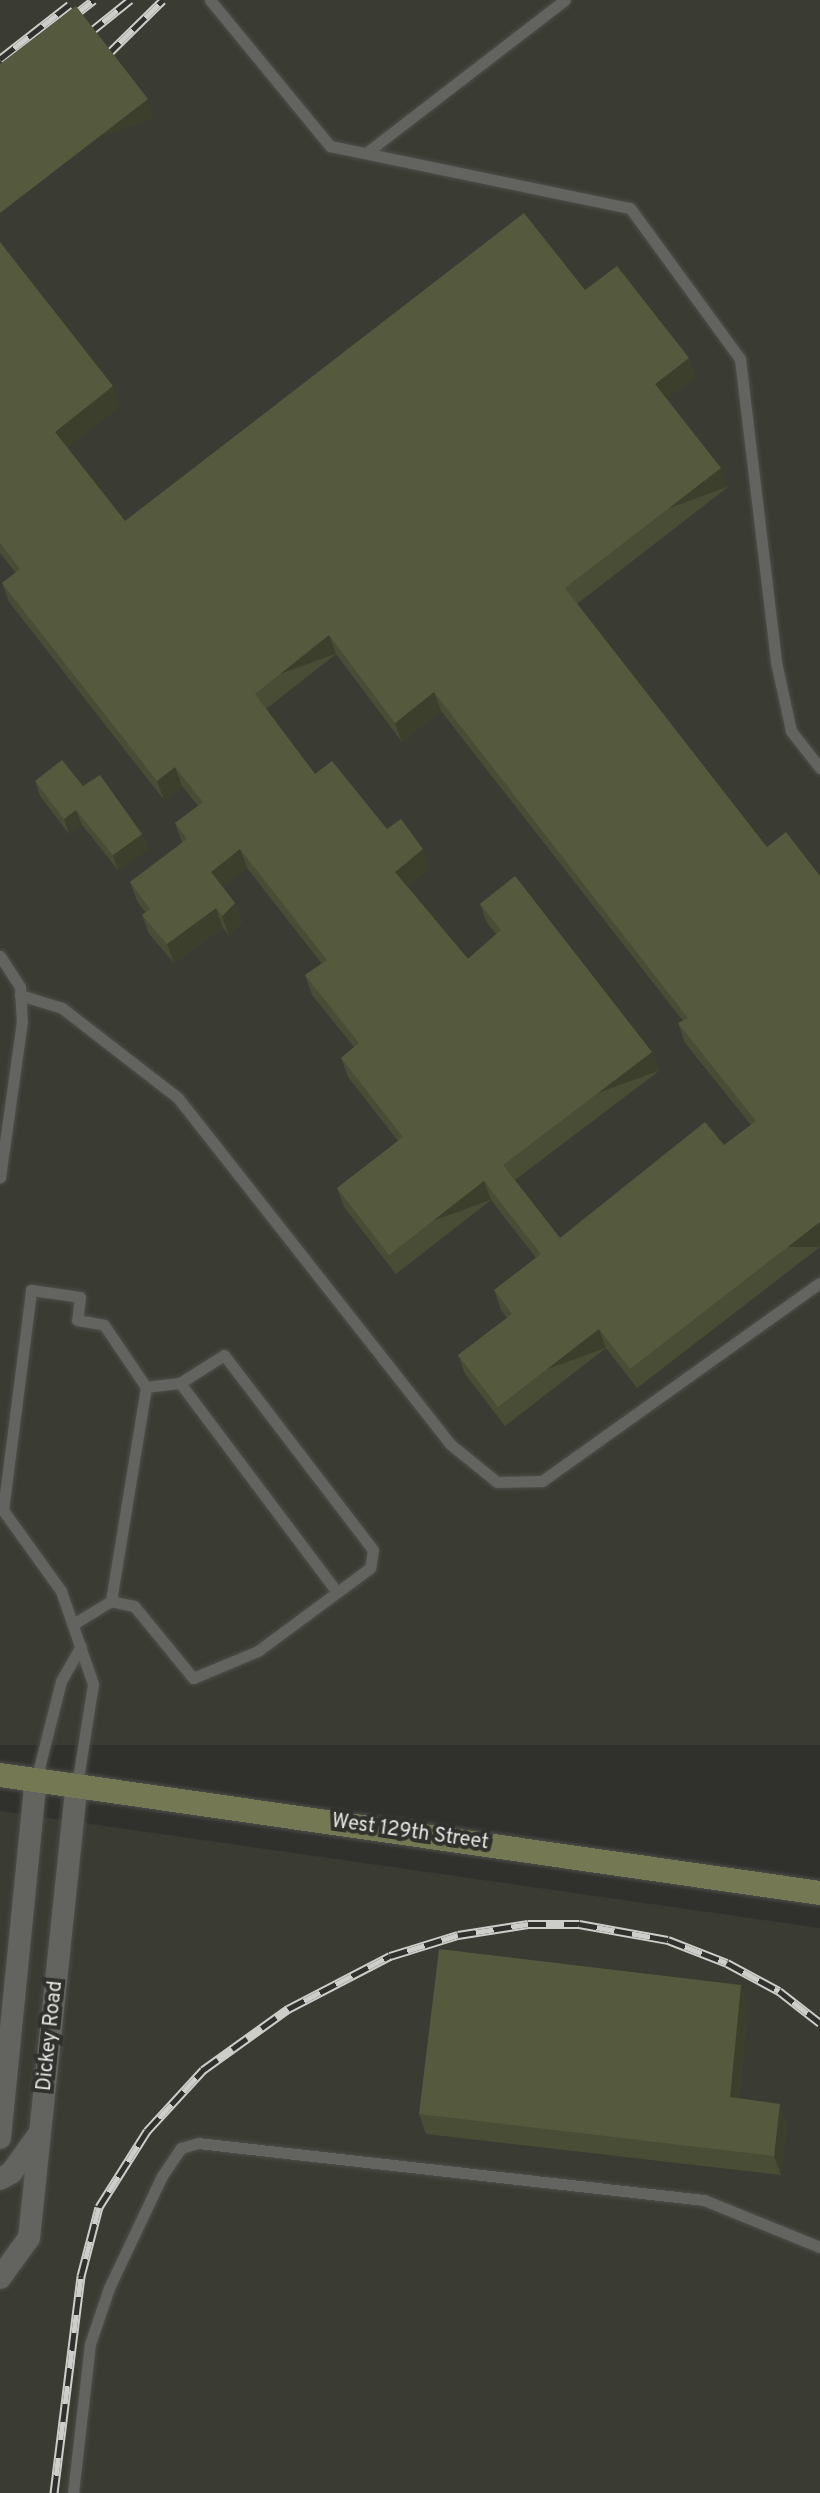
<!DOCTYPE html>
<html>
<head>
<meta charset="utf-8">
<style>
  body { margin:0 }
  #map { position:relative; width:820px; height:2493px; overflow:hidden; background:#30312d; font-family:Overpass,sans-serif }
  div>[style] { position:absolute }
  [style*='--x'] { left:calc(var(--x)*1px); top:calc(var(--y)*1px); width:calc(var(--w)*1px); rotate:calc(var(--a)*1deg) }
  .built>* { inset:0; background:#3a3b32; transform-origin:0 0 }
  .roads { filter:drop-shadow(0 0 2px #4e4e4b) drop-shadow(0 0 2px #4e4e4b) }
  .lane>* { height:11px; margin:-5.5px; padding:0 5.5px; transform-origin:5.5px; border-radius:5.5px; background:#63645f }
  .street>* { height:22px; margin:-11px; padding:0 11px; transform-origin:11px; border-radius:11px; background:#63645f }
  .secondary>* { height:24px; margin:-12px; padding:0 12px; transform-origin:12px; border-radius:12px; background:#747954 }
  .rail>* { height:9px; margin-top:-4.5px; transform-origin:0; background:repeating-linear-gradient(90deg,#30312d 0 18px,#cdcdca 0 36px); box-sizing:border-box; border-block:2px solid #cdcdca }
  .wall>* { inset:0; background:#494d35 }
  .shaded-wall>* { inset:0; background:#3c3f2b; transform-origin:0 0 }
  .building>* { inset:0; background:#555a3e }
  span { translate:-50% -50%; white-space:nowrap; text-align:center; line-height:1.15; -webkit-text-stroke:8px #30312d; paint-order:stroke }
  .street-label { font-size:20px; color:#e6e6e3 }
</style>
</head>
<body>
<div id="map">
  <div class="built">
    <div style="left:0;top:0;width:820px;height:1745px"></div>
    <div style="clip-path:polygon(0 1811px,820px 1928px,820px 2493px,0 2493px)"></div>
  </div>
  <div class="roads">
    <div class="lane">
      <div style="--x:210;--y:0;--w:189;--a:50.6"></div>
      <div style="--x:330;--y:146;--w:306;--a:11.7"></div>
      <div style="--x:630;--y:208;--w:187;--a:53.9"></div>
      <div style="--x:740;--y:359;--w:305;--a:83.2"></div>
      <div style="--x:776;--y:662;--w:71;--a:77.7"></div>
      <div style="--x:791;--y:731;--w:47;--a:51.9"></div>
      <div style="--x:366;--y:153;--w:251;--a:-37.6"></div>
      <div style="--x:0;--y:956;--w:37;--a:57"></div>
      <div style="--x:20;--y:987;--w:34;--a:87"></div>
      <div style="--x:22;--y:1021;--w:158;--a:98"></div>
      <div style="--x:20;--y:995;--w:44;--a:17.2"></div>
      <div style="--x:62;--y:1008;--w:147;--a:37.8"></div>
      <div style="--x:178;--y:1098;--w:440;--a:51.8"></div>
      <div style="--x:450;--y:1444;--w:60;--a:39"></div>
      <div style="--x:497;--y:1482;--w:45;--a:-1.3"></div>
      <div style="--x:542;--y:1481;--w:341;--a:-35.5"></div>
      <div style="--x:180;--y:1383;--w:261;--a:53.1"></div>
      <div style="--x:0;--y:1506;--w:105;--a:54.3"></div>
      <div style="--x:61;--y:1591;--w:98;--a:71"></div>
      <div style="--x:93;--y:1684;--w:102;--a:99"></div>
      <div style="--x:3;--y:1510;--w:222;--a:-82.7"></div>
      <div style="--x:31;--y:1290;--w:49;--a:8.1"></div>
      <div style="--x:80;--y:1297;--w:23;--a:97"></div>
      <div style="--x:77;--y:1320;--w:27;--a:10"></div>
      <div style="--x:104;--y:1325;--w:75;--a:55.9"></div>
      <div style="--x:75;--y:1623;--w:42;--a:-31.4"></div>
      <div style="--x:111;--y:1601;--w:217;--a:-80.7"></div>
      <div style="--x:146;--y:1387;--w:34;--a:-7"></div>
      <div style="--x:180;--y:1383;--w:52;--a:-32.5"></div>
      <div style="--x:224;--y:1355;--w:245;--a:52.6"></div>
      <div style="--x:373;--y:1550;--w:18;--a:99"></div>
      <div style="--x:370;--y:1568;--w:139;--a:143.5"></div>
      <div style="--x:258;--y:1651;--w:70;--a:157.4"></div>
      <div style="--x:193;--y:1678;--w:93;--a:-129.3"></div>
      <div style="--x:134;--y:1606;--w:24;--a:-168"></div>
      <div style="--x:36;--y:1780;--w:102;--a:-75.8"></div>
      <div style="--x:61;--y:1681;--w:40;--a:-60.3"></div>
      <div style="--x:73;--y:2493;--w:150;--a:-83.5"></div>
      <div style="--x:90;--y:2344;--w:59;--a:-71.3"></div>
      <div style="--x:109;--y:2288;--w:124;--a:-64.7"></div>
      <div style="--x:162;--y:2176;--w:34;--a:-56"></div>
      <div style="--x:181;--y:2148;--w:18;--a:-16"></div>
      <div style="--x:198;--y:2143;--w:509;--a:6.43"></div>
      <div style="--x:704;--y:2200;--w:125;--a:22.1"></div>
    </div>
    <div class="street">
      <div style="--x:0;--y:2138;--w:360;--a:-84.3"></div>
      <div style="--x:0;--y:2179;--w:13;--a:-29"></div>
      <div style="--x:11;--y:2173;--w:48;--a:-54.3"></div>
      <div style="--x:0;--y:2278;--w:49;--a:-54.1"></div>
      <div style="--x:29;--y:2238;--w:456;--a:-84"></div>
    </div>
    <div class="secondary">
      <div style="--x:0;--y:1775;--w:828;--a:8.19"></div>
    </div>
  </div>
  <div class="rail">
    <div style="--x:63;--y:24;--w:39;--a:-38"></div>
    <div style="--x:89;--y:33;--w:53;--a:-38.8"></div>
    <div style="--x:107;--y:55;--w:78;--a:-44.5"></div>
    <div style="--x:0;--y:59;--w:88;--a:-38"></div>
    <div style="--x:54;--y:2493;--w:219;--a:-82.9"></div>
    <div style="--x:81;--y:2276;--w:71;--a:-75.4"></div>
    <div style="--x:99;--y:2207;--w:90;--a:-57.7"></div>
    <div style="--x:147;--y:2131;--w:83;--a:-47.4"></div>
    <div style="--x:203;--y:2070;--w:105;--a:-35.7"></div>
    <div style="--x:288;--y:2009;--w:115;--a:-27.5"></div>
    <div style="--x:390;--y:1956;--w:71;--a:-17.2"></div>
    <div style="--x:458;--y:1935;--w:71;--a:-8.9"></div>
    <div style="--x:528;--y:1924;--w:51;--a:0"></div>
    <div style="--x:579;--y:1924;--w:90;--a:10.2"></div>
    <div style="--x:668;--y:1940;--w:63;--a:21.3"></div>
    <div style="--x:727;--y:1963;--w:59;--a:28.3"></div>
    <div style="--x:779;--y:1991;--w:52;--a:38"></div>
  </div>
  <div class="wall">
    <div style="clip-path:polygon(evenodd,0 242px,120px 406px,67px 447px,125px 521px,585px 290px,696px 377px,667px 399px,728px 487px,577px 604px,820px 1247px,637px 1388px,606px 1348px,505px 1426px,465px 1374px,458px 1355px,507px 1318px,501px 1310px,494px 1290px,536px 1258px,491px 1200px,396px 1274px,344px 1207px,337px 1188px,398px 1141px,348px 1077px,341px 1058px,354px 1047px,312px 995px,305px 975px,322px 964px,247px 868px,223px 887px,235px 903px,242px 922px,229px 936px,223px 928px,174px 963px,149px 934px,142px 915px,146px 913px,137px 901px,130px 882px,182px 843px,175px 823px,198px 806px,182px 786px,164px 800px,9px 602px,2px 583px,16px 573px,0 553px,0 242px,336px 654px,402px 742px,441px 711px,683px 1021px,678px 1023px,685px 1043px,751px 1125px,724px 1145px,560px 1238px,515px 1180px,659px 1071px,652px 1052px,480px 904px,487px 923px,496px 934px,468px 959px,407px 886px,430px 868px,423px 849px,387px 829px,315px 774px,266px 709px,336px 654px)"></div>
    <div style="clip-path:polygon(35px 781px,142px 834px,148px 849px,118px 870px,82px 825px,69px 834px,40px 796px)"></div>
    <div style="clip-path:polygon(748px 2004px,739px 2098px,787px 2123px,781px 2175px,426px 2134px,419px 2114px)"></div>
  </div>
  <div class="shaded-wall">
    <div style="left:148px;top:99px;width:20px;height:187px;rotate:70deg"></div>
    <div style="clip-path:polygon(689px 358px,696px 377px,662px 403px,655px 384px)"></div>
    <div style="clip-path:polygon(113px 386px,120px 406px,62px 451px,55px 432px)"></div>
    <div style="left:721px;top:468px;width:20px;height:197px;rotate:70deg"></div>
    <div style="left:329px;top:635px;width:20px;height:95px;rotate:70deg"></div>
    <div style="clip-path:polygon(434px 692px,441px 711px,402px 742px,395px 723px)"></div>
    <div style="clip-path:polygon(175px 767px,182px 786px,164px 800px,157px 781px)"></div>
    <div style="clip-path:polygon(76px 810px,82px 825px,69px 834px,64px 819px)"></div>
    <div style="clip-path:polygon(142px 834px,148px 849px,118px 870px,113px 855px)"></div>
    <div style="clip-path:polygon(240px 849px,247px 868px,218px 891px,211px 872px)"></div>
    <div style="clip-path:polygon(423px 849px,430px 868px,402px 891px,395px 872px)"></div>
    <div style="clip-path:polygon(235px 903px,242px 922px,229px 936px,222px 916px)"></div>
    <div style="clip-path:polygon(216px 908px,223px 928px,174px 963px,167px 944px)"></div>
    <div style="left:652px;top:1052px;width:20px;height:187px;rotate:70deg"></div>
    <div style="left:484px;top:1181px;width:20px;height:120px;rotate:70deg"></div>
    <div style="left:820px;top:1222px;width:25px;height:240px;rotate:90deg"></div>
    <div style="left:599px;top:1329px;width:20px;height:128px;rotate:70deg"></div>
    <div style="clip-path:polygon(741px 1985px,748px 2004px,737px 2116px,730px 2097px)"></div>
    <div style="clip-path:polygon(780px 2104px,787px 2123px,781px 2175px,774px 2156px)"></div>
  </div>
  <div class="building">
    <div style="clip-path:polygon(76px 6px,148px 99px,0 213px,0 64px)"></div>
    <div style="clip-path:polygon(evenodd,524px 213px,585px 290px,617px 266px,689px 358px,655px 384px,721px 468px,565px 588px,767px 847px,786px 832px,820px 876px,820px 1222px,630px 1369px,599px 1329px,498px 1407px,458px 1355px,512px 1314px,494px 1290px,541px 1254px,484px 1181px,389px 1255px,337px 1188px,403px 1137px,341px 1058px,359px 1043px,305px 975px,327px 960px,240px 849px,211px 872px,235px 903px,222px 916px,216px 908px,167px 944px,142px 915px,150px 909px,130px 882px,187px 839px,175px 823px,203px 802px,175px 767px,157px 781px,2px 583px,20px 569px,0 543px,0 242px,113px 386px,55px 432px,125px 521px,524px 213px,329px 635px,395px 723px,434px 692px,688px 1018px,678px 1023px,756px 1121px,724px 1145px,705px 1122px,560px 1238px,503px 1165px,652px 1052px,515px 876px,480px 904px,501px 930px,468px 959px,395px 872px,423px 849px,401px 819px,387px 829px,332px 761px,315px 774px,255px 694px,329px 635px)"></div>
    <div style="clip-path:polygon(62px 760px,83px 786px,100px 775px,142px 834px,113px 855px,76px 810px,64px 819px,35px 781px)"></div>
    <div style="clip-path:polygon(439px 1949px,741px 1985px,730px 2097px,780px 2104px,774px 2156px,419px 2114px)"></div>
  </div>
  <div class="street-label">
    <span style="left:410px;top:1833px;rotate:8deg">West 129th Street</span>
    <span style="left:51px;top:2036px;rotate:-84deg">Dickey Road</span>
  </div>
</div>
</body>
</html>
